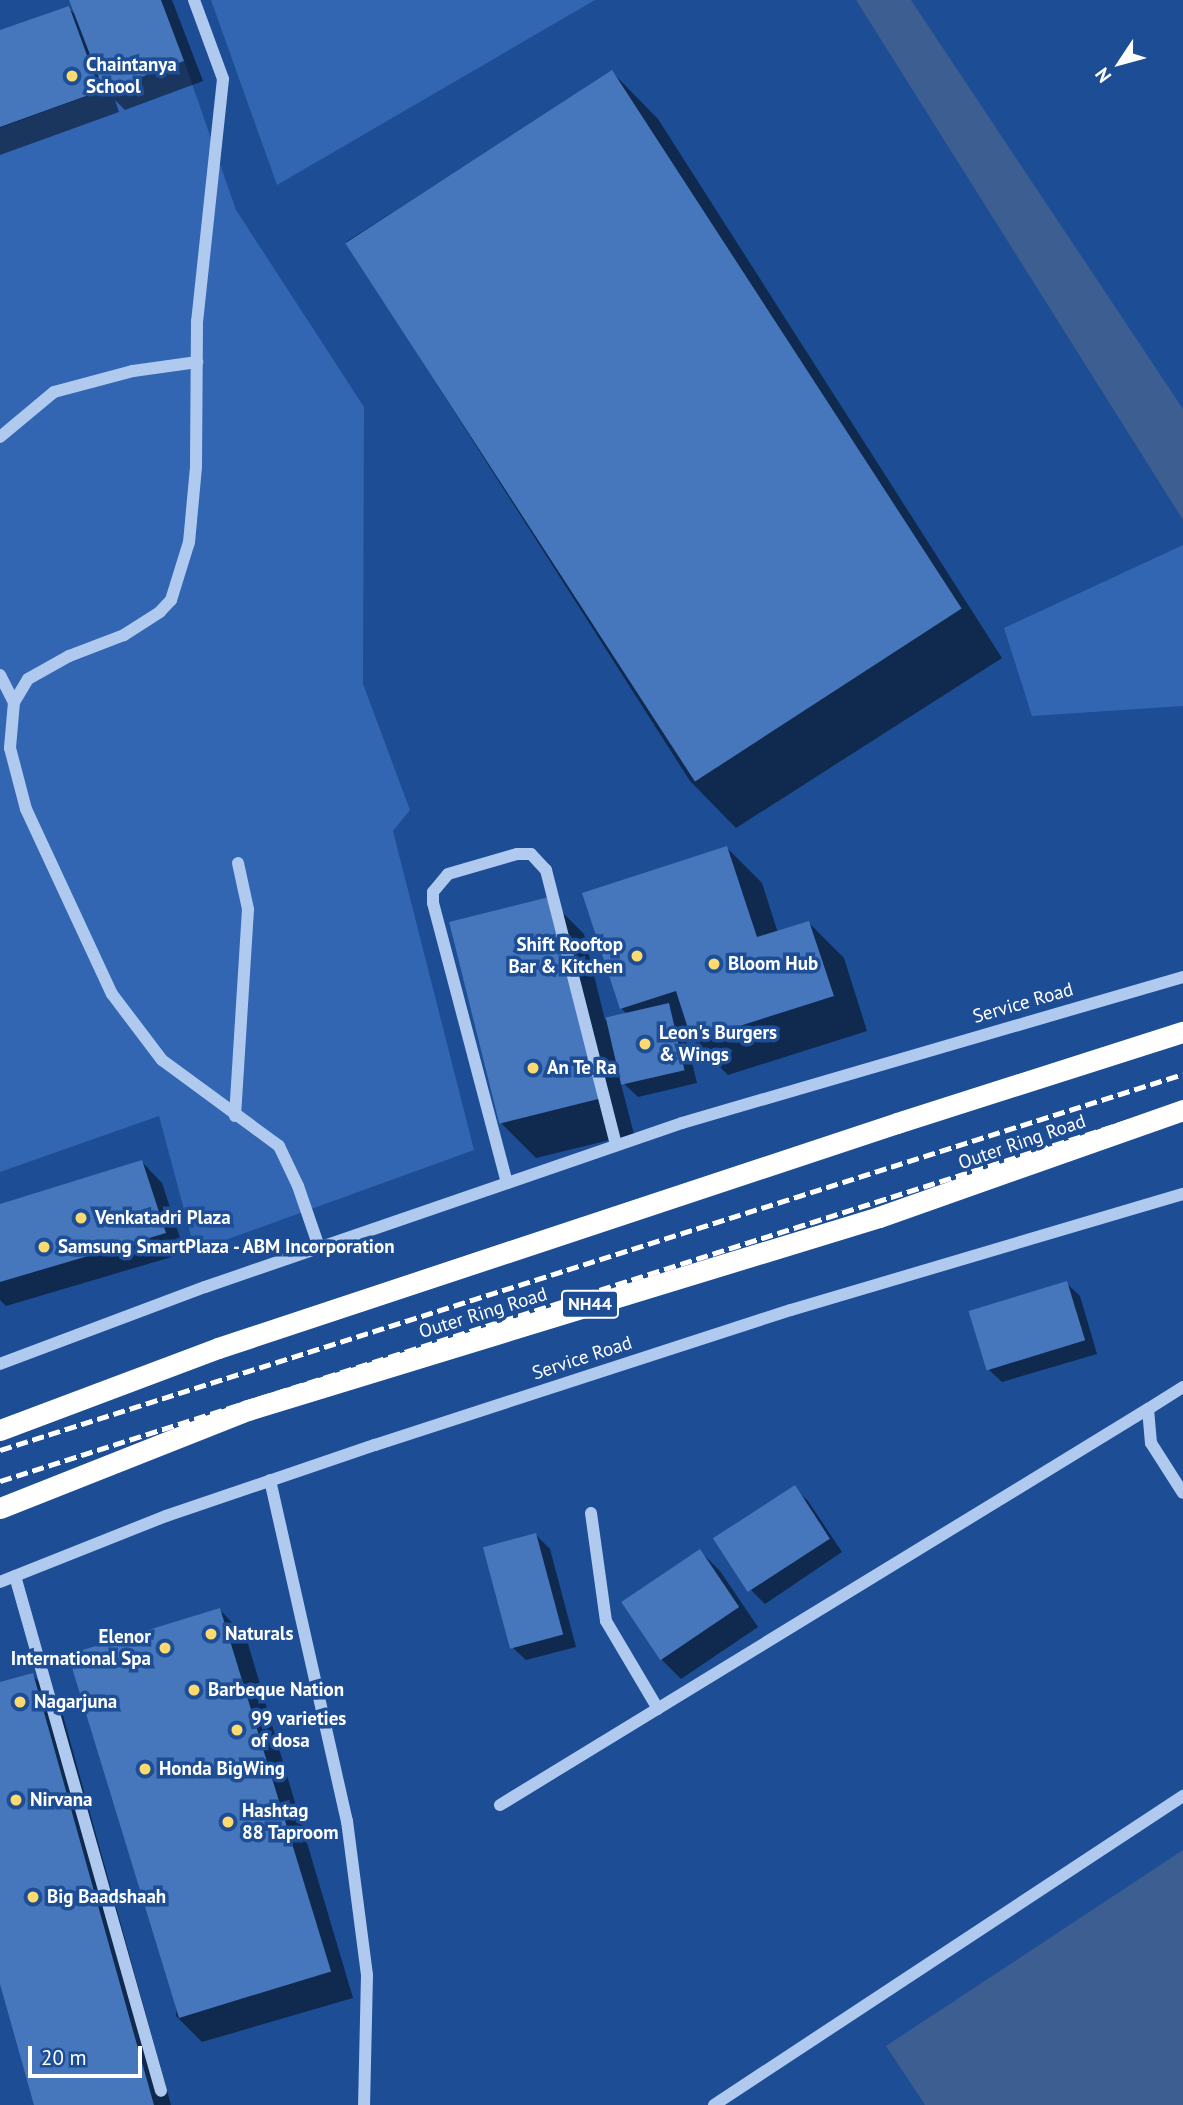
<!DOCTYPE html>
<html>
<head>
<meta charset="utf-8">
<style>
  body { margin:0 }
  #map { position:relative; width:1183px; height:2105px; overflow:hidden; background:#1d4d94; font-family:"PT Sans",sans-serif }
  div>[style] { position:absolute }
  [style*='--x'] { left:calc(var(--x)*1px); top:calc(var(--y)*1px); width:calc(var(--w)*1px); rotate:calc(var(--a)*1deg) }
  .green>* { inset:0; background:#3266b2 }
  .water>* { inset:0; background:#3c5e91 }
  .shadow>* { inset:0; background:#0007 }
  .building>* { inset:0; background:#4676bb; transform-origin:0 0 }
  .minor>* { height:12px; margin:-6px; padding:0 6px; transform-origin:6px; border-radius:6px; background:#b0caef }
  .highway>* { height:21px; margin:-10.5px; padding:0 10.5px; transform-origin:10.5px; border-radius:10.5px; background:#fff }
  .rail>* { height:5px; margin-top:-2.5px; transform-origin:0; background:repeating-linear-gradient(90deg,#fff 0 12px,transparent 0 17px) }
  .dots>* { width:19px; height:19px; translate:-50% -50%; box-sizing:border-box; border:4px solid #1d4d94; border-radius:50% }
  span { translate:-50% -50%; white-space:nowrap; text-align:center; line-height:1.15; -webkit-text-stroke:7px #1d4d94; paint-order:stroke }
  .shield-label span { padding:2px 5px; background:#1d4d94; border:2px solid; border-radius:5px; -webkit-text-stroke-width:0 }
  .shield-label { font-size:18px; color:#fff; font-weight:700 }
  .poi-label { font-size:19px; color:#fff; font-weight:700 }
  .left { translate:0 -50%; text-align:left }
  .right { translate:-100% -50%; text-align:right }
  .street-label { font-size:19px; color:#fff }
  .north { position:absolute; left:1085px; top:28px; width:70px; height:70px; -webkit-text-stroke:5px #1d4d94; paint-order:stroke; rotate:234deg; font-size:19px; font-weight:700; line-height:28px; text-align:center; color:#fff }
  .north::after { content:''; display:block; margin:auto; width:24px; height:32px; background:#fff; clip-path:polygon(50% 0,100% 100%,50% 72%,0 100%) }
  .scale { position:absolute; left:28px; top:2046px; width:114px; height:32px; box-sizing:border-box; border:4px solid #fff; border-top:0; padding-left:9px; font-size:21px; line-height:24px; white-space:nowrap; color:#fff; -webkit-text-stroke:5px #1d4d94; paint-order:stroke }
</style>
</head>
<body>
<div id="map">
  <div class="green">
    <div style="clip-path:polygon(211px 0,595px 0,277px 185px)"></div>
    <div style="clip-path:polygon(184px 61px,236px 210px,364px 407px,363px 684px,410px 810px,393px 831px,474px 1150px,195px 1251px,159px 1116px,0 1172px,0 128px)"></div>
    <div style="clip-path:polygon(1183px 545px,1183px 706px,1032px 716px,1004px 628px)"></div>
  </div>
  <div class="water">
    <div style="clip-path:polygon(856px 0,911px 0,1183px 409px,1183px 520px)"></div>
    <div style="clip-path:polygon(1183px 1850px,1183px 2105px,925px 2105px,886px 2046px)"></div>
  </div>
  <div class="shadow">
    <div style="clip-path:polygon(71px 0,172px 0,203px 81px,125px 110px,115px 100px,119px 112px,0 155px,0 32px,68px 8px,77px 16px)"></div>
    <div style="clip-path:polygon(612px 72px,658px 119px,1002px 658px,736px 828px,690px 781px,346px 242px)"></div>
    <div style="clip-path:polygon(727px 848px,762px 883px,778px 933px,809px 923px,844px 958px,867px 1031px,728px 1075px,693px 1040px,691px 1032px,685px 1034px,697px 1083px,638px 1097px,620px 1080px,634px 1134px,536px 1158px,501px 1123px,549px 899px,584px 934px,605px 1020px,627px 1014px,621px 1008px)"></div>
    <div style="clip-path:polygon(142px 1162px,162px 1183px,185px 1253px,6px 1306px,0 1300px,0 1206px)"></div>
    <div style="clip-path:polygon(1066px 1283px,1080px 1296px,1097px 1354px,1002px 1382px,988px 1369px)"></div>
    <div style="clip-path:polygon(794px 1488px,808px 1501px,842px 1552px,765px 1604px,751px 1590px)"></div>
    <div style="clip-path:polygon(536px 1535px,550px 1549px,576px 1647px,526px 1660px,512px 1647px)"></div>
    <div style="clip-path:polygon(700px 1551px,720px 1571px,758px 1627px,681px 1679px,661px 1659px)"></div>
    <div style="clip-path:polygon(220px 1610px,246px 1637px,353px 1998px,202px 2042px,176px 2016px)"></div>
    <div style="clip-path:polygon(32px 1675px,59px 1701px,171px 2105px,36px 2105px,0 1978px,0 1684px)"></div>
  </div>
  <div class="building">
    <div style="clip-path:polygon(69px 0,161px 0,184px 61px,104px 91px)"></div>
    <div style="clip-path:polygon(69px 6px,100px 91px,0 127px,0 30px)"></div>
    <div style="left:612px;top:70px;width:642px;height:318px;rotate:57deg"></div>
    <div style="clip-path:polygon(727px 846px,757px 937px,809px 921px,834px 996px,692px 1041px,676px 991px,620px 1009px,582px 893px)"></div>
    <div style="left:549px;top:897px;width:208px;height:103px;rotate:76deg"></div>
    <div style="left:669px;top:1003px;width:69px;height:65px;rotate:77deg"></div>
    <div style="clip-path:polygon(142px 1160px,166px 1233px,0 1282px,0 1204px)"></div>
    <div style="left:1067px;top:1281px;width:62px;height:103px;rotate:73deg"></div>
    <div style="left:795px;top:1485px;width:64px;height:98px;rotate:57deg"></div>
    <div style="left:536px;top:1533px;width:105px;height:55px;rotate:75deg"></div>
    <div style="left:700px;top:1549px;width:70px;height:95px;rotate:56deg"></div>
    <div style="left:220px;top:1608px;width:380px;height:159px;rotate:73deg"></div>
    <div style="clip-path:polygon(33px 1673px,132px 2027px,154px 2105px,34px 2105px,0 1984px,0 1682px)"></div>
  </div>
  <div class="minor">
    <div style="--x:194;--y:0;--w:84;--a:69.8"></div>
    <div style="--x:223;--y:79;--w:243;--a:96.1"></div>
    <div style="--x:197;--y:321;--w:146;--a:90.4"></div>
    <div style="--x:196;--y:467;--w:75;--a:95.3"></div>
    <div style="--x:189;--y:542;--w:61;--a:107.2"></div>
    <div style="--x:171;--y:600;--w:16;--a:133"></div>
    <div style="--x:160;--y:612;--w:43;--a:147.4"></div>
    <div style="--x:124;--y:635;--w:59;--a:159.1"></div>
    <div style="--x:69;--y:656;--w:47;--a:150.7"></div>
    <div style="--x:28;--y:679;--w:27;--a:121"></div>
    <div style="--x:14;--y:702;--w:46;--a:95"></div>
    <div style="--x:10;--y:748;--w:63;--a:75.3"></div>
    <div style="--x:26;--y:809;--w:204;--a:65.1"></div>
    <div style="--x:112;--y:994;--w:83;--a:52.9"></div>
    <div style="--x:162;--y:1060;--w:145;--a:36.3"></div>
    <div style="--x:279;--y:1146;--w:44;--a:64.6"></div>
    <div style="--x:298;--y:1186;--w:65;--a:71"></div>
    <div style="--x:0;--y:437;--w:70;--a:-39.8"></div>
    <div style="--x:54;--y:392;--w:82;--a:-14.9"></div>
    <div style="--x:133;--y:371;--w:65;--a:-8"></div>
    <div style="--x:0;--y:675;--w:30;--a:63"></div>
    <div style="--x:235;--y:1116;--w:207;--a:-86.4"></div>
    <div style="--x:248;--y:909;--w:47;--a:-102.3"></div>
    <div style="--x:507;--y:1183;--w:290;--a:-104.8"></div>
    <div style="--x:433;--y:903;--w:11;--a:-90"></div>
    <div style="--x:433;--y:892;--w:23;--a:-50"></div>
    <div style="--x:448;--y:874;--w:72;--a:-16.2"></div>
    <div style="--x:517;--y:854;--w:14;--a:0"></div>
    <div style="--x:531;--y:854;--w:22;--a:47"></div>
    <div style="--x:546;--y:870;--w:284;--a:75.7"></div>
    <div style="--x:0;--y:1364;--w:219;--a:-20.6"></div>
    <div style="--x:205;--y:1287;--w:504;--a:-18.97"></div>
    <div style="--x:682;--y:1123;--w:522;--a:-16.25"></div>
    <div style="--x:1183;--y:1387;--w:41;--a:147.8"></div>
    <div style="--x:1148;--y:1409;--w:34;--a:85"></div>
    <div style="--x:1151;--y:1443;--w:59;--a:57.4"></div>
    <div style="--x:270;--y:1480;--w:350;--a:77.3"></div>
    <div style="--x:347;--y:1821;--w:155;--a:82.6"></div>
    <div style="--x:367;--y:1975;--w:130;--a:91.3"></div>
    <div style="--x:591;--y:1513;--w:109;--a:82.1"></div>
    <div style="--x:606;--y:1621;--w:102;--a:59.4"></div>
    <div style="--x:15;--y:1576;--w:535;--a:74.17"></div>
    <div style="--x:0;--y:1582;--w:179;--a:-21.7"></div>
    <div style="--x:166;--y:1516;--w:221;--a:-18.8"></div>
    <div style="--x:375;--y:1445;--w:437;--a:-18"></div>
    <div style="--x:791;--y:1310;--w:409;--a:-16.5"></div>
    <div style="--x:500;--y:1805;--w:759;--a:-31.43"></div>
    <div style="--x:714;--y:2105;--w:562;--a:-33.38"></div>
  </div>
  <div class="highway">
    <div style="--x:0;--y:1430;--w:233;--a:-20.6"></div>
    <div style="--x:218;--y:1348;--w:715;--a:-18.33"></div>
    <div style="--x:897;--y:1123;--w:300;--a:-17.7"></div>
    <div style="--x:0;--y:1508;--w:267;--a:-21.6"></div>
    <div style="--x:248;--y:1410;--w:660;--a:-17.01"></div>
    <div style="--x:879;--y:1217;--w:322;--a:-19.4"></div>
  </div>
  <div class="rail">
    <div style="--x:0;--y:1450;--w:1241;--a:-17.63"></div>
    <div style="--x:0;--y:1481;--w:1242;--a:-17.68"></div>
  </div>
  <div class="dots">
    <div style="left:72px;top:76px;background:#fed96f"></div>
    <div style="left:637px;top:956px;background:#fed96f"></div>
    <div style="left:714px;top:964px;background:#fed96f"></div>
    <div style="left:645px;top:1044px;background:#fed96f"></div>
    <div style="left:533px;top:1068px;background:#fed96f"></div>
    <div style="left:81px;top:1218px;background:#fed96f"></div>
    <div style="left:44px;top:1247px;background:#fed96f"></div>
    <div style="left:211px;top:1634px;background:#fed96f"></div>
    <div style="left:165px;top:1648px;background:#fed96f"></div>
    <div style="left:194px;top:1690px;background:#fed96f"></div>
    <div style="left:20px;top:1702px;background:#fed96f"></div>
    <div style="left:237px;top:1730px;background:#fed96f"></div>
    <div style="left:145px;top:1769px;background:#fed96f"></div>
    <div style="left:16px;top:1800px;background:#fed96f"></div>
    <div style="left:228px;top:1822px;background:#fed96f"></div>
    <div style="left:33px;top:1897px;background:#fed96f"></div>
  </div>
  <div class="shield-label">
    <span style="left:590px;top:1304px">NH44</span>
  </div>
  <div class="poi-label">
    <span class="left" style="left:86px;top:76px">Chaintanya<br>School</span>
    <span class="right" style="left:623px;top:956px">Shift Rooftop<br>Bar &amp; Kitchen</span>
    <span class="left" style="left:728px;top:964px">Bloom Hub</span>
    <span class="left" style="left:659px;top:1044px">Leon's Burgers<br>&amp; Wings</span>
    <span class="left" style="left:547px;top:1068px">An Te Ra</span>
    <span class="left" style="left:95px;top:1218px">Venkatadri Plaza</span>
    <span class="left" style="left:58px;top:1247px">Samsung SmartPlaza - ABM Incorporation</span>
    <span class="left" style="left:225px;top:1634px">Naturals</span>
    <span class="right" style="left:151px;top:1648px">Elenor<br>International Spa</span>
    <span class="left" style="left:208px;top:1690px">Barbeque Nation</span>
    <span class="left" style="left:34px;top:1702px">Nagarjuna</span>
    <span class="left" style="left:251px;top:1730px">99 varieties<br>of dosa</span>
    <span class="left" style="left:159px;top:1769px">Honda BigWing</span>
    <span class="left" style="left:30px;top:1800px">Nirvana</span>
    <span class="left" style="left:242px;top:1822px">Hashtag<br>88 Taproom</span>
    <span class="left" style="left:47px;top:1897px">Big Baadshaah</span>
  </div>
  <div class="street-label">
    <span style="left:1023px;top:1003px;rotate:-16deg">Service Road</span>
    <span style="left:1022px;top:1142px;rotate:-19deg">Outer Ring Road</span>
    <span style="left:483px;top:1313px;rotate:-17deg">Outer Ring Road</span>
    <span style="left:582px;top:1358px;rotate:-18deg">Service Road</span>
  </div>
  <div class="north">N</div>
  <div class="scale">20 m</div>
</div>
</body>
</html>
